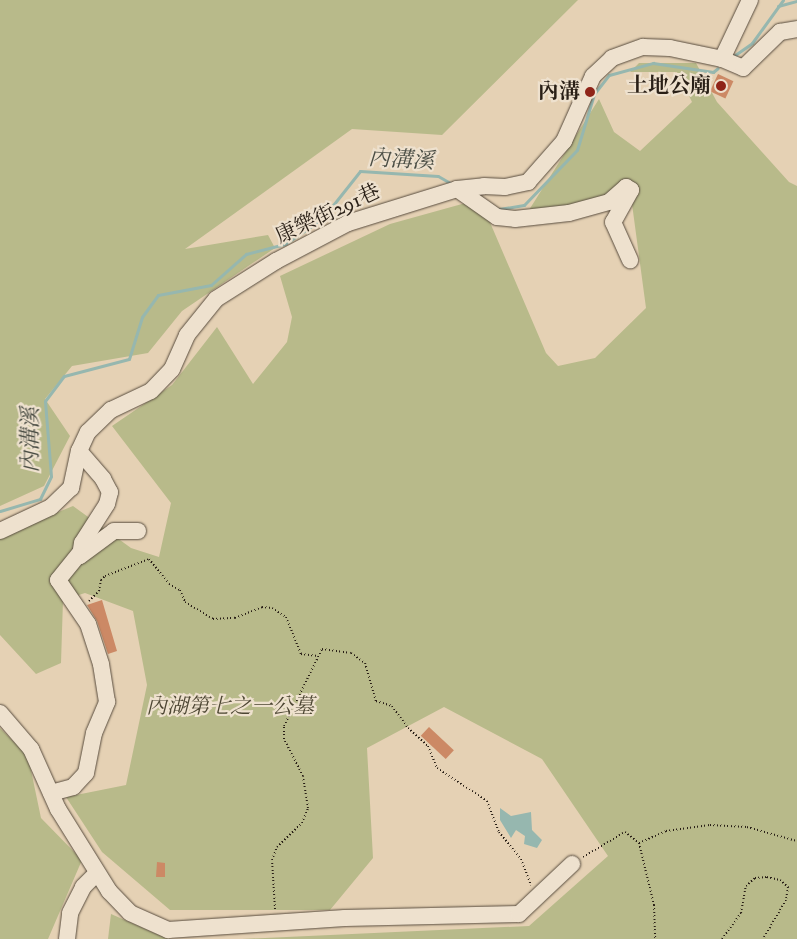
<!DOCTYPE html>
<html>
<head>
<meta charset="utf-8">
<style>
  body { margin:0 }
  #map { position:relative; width:797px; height:939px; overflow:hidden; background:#e5d1b4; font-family:"IM FELL DW Pica","Noto Serif TC",serif }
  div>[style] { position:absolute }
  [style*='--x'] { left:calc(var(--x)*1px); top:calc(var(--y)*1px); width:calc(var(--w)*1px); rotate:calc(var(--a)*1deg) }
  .green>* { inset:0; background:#b8ba8a }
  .water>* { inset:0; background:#96b7af }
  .stream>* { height:3px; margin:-1.5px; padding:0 1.5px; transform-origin:1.5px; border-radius:1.5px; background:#96b7af }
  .building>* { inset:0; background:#cc8965; transform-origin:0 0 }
  .path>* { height:2px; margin-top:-1px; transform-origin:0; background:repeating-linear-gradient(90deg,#291f16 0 1px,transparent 0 3.5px) }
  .roads { filter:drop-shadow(0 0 1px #584c3e) drop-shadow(0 0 1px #584c3e) }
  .minor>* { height:16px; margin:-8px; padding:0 8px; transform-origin:8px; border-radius:8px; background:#eee1ce }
  .dots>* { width:14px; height:14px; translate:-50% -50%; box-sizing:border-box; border:2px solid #eee1ce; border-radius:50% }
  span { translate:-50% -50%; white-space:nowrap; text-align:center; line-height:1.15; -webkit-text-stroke:4.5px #eee1ce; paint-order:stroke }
  .poi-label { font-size:21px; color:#291f16; font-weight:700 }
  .right { translate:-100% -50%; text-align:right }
  .street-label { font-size:21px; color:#291f16 }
  .park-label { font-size:21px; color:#4d4633; font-style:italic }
  .water-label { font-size:22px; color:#4a4d44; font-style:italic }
</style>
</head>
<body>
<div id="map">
  <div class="green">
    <div style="clip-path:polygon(0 0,578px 0,442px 135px,352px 129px,185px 249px,268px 235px,275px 248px,182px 311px,148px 353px,72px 366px,45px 399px,70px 436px,44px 486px,0 506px)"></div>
    <div style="clip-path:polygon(639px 63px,696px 63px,717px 102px,789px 182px,797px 186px,797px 939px,242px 939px,529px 926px,608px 856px,542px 759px,444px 707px,367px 748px,373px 858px,330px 910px,170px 910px,102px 852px,66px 797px,126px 785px,147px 685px,133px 611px,85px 593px,63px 600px,61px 663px,36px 674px,0 635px,0 536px,73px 506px,131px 548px,159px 557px,171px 503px,112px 426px,172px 385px,217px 327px,253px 384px,287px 342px,292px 317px,280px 276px,390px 224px,480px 199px,546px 353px,558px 366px,595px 358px,646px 308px,632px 204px,529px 210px,599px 99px,614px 132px,640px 151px,692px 102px,677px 72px,630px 72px)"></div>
    <div style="clip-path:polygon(0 728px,28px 756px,41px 818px,82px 860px,48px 939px,0 939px)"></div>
    <div style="clip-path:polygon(111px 914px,168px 939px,108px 939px)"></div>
  </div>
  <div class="water">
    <div style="clip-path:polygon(500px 808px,511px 816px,531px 812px,532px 830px,542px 840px,537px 848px,524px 844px,525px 836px,516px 830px,511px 838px,500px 820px)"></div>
  </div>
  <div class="stream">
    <div style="--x:778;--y:6;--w:20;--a:-15"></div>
    <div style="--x:735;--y:55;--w:21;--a:-35"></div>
    <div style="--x:752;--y:43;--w:53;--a:-54.2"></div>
    <div style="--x:499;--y:209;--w:25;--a:-9"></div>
    <div style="--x:524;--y:205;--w:76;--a:-46.1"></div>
    <div style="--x:577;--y:150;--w:59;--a:-73.1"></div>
    <div style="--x:594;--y:94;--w:24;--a:-52"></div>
    <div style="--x:609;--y:75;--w:46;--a:-15.3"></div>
    <div style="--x:653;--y:63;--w:61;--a:8.5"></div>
    <div style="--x:713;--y:72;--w:6;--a:-39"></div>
    <div style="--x:0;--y:511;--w:42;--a:-16.7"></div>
    <div style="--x:40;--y:499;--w:25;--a:-64"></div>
    <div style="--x:51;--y:476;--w:75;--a:-94.6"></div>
    <div style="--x:45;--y:401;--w:31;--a:-53"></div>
    <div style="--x:64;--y:376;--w:67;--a:-14.7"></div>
    <div style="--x:129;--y:359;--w:44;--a:-72.8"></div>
    <div style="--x:142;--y:317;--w:27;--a:-54"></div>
    <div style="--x:158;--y:295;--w:54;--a:-10.7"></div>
    <div style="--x:211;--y:285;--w:47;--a:-41.5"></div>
    <div style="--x:246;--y:254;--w:40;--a:-14.4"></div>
    <div style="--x:285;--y:244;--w:45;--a:-34"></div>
    <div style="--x:322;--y:219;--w:61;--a:-51.6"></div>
    <div style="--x:360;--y:171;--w:78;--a:3.7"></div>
    <div style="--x:438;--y:176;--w:16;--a:30"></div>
  </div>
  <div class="building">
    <div style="left:718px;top:74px;width:17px;height:19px;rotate:25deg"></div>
    <div style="clip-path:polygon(102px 600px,117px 651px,108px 654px,97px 621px,87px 605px)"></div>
    <div style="left:429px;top:727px;width:34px;height:12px;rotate:43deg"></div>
    <div style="clip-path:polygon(157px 862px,165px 863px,165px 877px,156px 877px)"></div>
  </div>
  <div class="path">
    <div style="--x:89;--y:601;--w:14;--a:-45"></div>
    <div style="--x:99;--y:591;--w:11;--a:-80"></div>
    <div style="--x:101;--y:580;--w:6;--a:-45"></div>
    <div style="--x:105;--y:576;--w:47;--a:-21.1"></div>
    <div style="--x:149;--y:559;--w:32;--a:51"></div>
    <div style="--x:169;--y:584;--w:13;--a:29"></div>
    <div style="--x:180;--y:590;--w:13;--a:67"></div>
    <div style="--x:185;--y:602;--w:33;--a:31"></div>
    <div style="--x:213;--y:619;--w:22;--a:-3"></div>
    <div style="--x:235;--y:618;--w:29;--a:-22"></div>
    <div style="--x:262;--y:607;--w:10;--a:6"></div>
    <div style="--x:272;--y:608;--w:17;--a:33"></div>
    <div style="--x:286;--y:617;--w:40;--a:68"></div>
    <div style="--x:301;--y:654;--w:17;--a:7"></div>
    <div style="--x:639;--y:843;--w:30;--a:-24"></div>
    <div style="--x:666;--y:831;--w:44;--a:-7.8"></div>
    <div style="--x:710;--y:825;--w:37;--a:3"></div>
    <div style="--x:747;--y:827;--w:52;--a:15.6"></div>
    <div style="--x:583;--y:857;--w:49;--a:-30.8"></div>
    <div style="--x:625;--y:832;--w:18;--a:38"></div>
    <div style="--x:639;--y:843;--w:64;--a:76.4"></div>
    <div style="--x:654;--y:905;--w:34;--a:88"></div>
    <div style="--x:275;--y:909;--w:49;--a:-93.5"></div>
    <div style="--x:272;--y:860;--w:14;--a:-69"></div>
    <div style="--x:277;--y:847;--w:35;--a:-44"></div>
    <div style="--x:302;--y:823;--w:16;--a:-68"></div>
    <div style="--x:308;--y:808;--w:32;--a:-99"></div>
    <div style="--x:303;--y:776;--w:42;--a:-117.2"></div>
    <div style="--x:284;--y:739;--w:13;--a:-90"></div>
    <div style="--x:284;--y:726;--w:86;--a:-63.7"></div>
    <div style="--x:322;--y:649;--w:29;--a:8"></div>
    <div style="--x:351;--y:653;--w:17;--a:36"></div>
    <div style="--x:365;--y:663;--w:40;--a:74"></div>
    <div style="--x:376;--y:701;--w:17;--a:17"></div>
    <div style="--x:392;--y:706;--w:27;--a:54"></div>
    <div style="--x:408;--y:728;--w:27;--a:42"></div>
    <div style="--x:428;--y:746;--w:24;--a:68"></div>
    <div style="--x:437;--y:768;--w:60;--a:33.4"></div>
    <div style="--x:487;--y:801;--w:33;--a:69"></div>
    <div style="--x:499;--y:832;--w:35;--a:51"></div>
    <div style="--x:521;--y:859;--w:28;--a:69"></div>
    <div style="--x:722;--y:939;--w:32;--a:-54"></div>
    <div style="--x:741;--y:913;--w:27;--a:-80"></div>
    <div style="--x:746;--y:886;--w:12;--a:-42"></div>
    <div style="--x:755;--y:878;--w:12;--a:-5"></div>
    <div style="--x:767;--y:877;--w:13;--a:13"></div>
    <div style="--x:780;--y:880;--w:11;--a:41"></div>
    <div style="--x:788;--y:887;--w:13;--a:99"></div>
    <div style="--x:786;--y:900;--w:45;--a:120.5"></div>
  </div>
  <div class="roads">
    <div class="minor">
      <div style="--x:722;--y:59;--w:23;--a:23"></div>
      <div style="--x:743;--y:68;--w:52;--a:-44.2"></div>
      <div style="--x:780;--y:32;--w:17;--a:-10"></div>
      <div style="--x:457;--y:189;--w:49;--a:35"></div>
      <div style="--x:497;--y:217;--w:18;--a:6"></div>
      <div style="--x:515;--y:219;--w:54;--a:-6.3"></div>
      <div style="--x:569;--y:213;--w:41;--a:-15.4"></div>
      <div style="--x:609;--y:202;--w:23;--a:-41"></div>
      <div style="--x:626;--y:187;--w:6;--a:31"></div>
      <div style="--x:631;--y:190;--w:37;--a:119"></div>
      <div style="--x:613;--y:222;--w:42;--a:65.9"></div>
      <div style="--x:79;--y:451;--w:37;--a:49"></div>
      <div style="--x:103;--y:479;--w:15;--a:62"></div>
      <div style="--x:110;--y:492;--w:12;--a:104"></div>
      <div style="--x:107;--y:504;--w:46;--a:122.7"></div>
      <div style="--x:82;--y:543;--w:13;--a:99"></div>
      <div style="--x:80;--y:556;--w:42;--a:-36.3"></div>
      <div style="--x:114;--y:531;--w:24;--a:0"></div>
      <div style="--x:0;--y:531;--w:56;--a:-25.2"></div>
      <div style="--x:51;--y:507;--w:28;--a:-44"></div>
      <div style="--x:71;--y:488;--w:38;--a:-78"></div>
      <div style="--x:79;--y:451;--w:21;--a:-65"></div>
      <div style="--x:88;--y:432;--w:32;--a:-44"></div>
      <div style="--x:111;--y:410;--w:44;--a:-25.4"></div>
      <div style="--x:151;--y:391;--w:30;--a:-46"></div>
      <div style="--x:172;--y:369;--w:37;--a:-66"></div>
      <div style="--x:187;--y:335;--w:46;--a:-51.1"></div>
      <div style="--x:216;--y:299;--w:71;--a:-32.3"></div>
      <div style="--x:276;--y:261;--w:81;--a:-27.8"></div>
      <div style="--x:348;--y:223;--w:114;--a:-17.3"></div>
      <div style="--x:457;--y:189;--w:27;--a:-6"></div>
      <div style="--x:484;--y:186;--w:21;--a:3"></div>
      <div style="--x:505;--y:187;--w:24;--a:-12"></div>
      <div style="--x:528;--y:182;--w:55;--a:-48.7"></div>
      <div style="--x:564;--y:141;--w:71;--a:-66"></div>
      <div style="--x:593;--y:76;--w:26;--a:-43"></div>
      <div style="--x:612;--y:58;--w:33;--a:-20"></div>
      <div style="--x:643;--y:47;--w:27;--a:2"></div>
      <div style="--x:670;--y:48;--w:53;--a:11.9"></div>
      <div style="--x:722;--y:59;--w:65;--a:-64.6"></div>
      <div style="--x:0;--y:713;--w:48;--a:49.3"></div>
      <div style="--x:31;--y:749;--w:66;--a:65.8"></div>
      <div style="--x:58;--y:809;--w:97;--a:58.1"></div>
      <div style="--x:109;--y:891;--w:30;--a:46"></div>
      <div style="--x:130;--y:913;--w:42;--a:24.1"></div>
      <div style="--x:168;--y:930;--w:177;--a:-3.9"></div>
      <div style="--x:345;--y:918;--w:174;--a:-1.3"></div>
      <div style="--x:519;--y:914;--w:73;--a:-43.3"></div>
      <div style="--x:51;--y:793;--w:23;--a:-15"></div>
      <div style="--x:73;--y:787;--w:19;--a:-47"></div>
      <div style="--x:86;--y:773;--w:41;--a:-78.7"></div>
      <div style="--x:94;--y:733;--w:34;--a:-67"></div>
      <div style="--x:107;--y:702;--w:38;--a:-99"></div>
      <div style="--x:101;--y:664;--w:42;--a:-108"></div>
      <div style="--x:88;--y:624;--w:53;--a:-124.3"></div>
      <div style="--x:58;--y:580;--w:33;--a:-51"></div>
      <div style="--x:67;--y:939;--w:26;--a:-83"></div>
      <div style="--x:70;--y:913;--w:29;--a:-63"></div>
      <div style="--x:83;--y:887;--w:18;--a:-45"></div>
    </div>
  </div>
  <div class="dots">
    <div style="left:721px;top:86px;background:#8f2418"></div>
    <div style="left:590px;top:92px;background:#8f2418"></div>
  </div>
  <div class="poi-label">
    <span class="right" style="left:711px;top:86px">土地公廟</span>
    <span class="right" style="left:580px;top:92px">內溝</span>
  </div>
  <div class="street-label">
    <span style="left:328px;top:214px;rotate:-25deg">康樂街291巷</span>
  </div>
  <div class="park-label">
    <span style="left:230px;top:707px">內湖第七之一公墓</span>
  </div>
  <div class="water-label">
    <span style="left:401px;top:160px;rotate:3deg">內溝溪</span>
    <span style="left:31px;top:440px;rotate:-90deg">內溝溪</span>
  </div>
</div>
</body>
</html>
